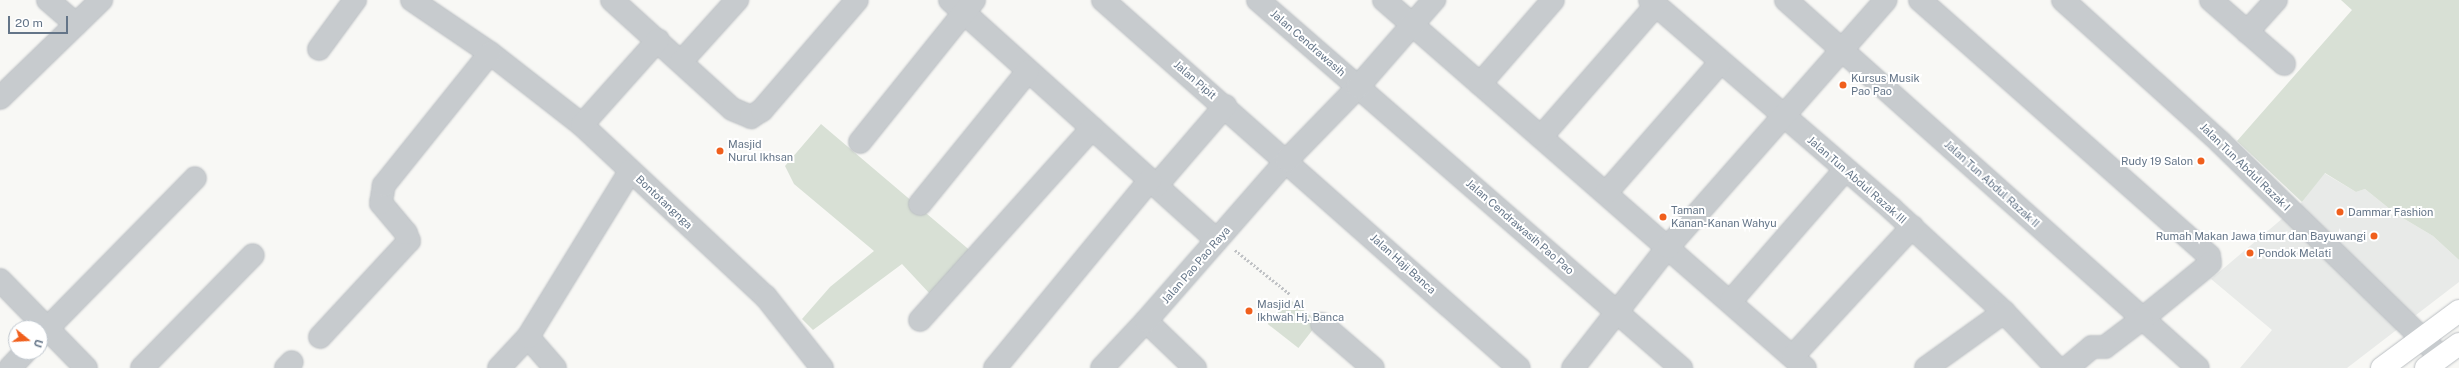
<!DOCTYPE html>
<html>
<head>
<meta charset="utf-8">
<style>
  body { margin:0 }
  #map { position:relative; width:2459px; height:368px; overflow:hidden; background:#f8f8f5; font-family:"Public Sans",sans-serif }
  div>[style] { position:absolute }
  [style*='--x'] { left:calc(var(--x)*1px); top:calc(var(--y)*1px); width:calc(var(--w)*1px); rotate:calc(var(--a)*1deg) }
  .built>* { inset:0; background:#e8eae8 }
  .green>* { inset:0; background:#d8e0d5; transform-origin:0 0 }
  .path>* { height:2.5px; margin-top:-1.25px; transform-origin:0; background:repeating-linear-gradient(90deg,#c0c2c5 0 2px,transparent 0 4px) }
  .roads { filter:drop-shadow(0 0 1px #babec2) drop-shadow(0 0 1px #babec2) }
  .minor>* { height:22px; margin:-11px; padding:0 11px; transform-origin:11px; border-radius:11px; background:#c7cbce }
  .major>* { height:22px; margin:-11px; padding:0 11px; transform-origin:11px; border-radius:11px; background:#fff }
  .dots>* { width:11px; height:11px; translate:-50% -50%; box-sizing:border-box; border:2px solid #fff; border-radius:50% }
  span { translate:-50% -50%; white-space:nowrap; text-align:center; line-height:1.15; -webkit-text-stroke:4px #fff; paint-order:stroke }
  .street-label { font-size:11px; color:#647588 }
  .poi-label { font-size:11px; color:#647588 }
  .left { translate:0 -50%; text-align:left }
  .right { translate:-100% -50%; text-align:right }
  .north { position:absolute; left:8px; top:320px; width:40px; height:40px; box-sizing:border-box; background:#fff; border:1px solid #c1c8cf; border-radius:50%; rotate:108deg; font-size:11px; font-weight:700; line-height:16px; text-align:center; color:#647588 }
  .north::after { content:''; display:block; margin:auto; width:14px; height:18px; background:#f05f1c; clip-path:polygon(50% 0,100% 100%,50% 72%,0 100%) }
  .scale { position:absolute; left:8px; top:16px; width:60px; height:18px; box-sizing:border-box; border:2px solid #647588; border-top:0; padding-left:5px; font-size:12px; line-height:14px; white-space:nowrap; color:#647588; -webkit-text-stroke:3px #fff; paint-order:stroke }
</style>
</head>
<body>
<div id="map">
  <div class="built">
    <div style="clip-path:polygon(2324px 173px,2356px 192px,2365px 189px,2396px 214px,2433px 236px,2459px 260px,2459px 282px,2347px 368px,2240px 368px,2272px 330px,2211px 279px,2302px 202px)"></div>
  </div>
  <div class="green">
    <div style="clip-path:polygon(2341px 0,2459px 0,2459px 260px,2433px 236px,2396px 214px,2365px 189px,2356px 192px,2325px 173px,2302px 202px,2237px 141px,2352px 10px)"></div>
    <div style="clip-path:polygon(821px 124px,973px 253px,930px 294px,902px 264px,813px 330px,802px 319px,830px 287px,874px 251px,794px 184px,785px 166px)"></div>
    <div style="left:1288px;top:298px;width:39px;height:33px;rotate:38deg"></div>
  </div>
  <div class="path">
    <div style="--x:1235;--y:250;--w:70;--a:38.7"></div>
  </div>
  <div class="roads">
    <div class="minor">
      <div style="--x:48;--y:0;--w:37;--a:41"></div>
      <div style="--x:412;--y:0;--w:94;--a:34.2"></div>
      <div style="--x:490;--y:53;--w:117;--a:38"></div>
      <div style="--x:582;--y:125;--w:252;--a:43.1"></div>
      <div style="--x:766;--y:297;--w:90;--a:51.7"></div>
      <div style="--x:612;--y:0;--w:162;--a:42.2"></div>
      <div style="--x:732;--y:109;--w:21;--a:23"></div>
      <div style="--x:751;--y:117;--w:13;--a:-32"></div>
      <div style="--x:762;--y:110;--w:145;--a:-49.2"></div>
      <div style="--x:950;--y:0;--w:359;--a:42"></div>
      <div style="--x:1103;--y:0;--w:555;--a:41.5"></div>
      <div style="--x:1258;--y:0;--w:561;--a:41.02"></div>
      <div style="--x:1384;--y:0;--w:559;--a:41.16"></div>
      <div style="--x:1650;--y:0;--w:320;--a:40.8"></div>
      <div style="--x:1892;--y:209;--w:152;--a:42.6"></div>
      <div style="--x:2004;--y:312;--w:77;--a:46.6"></div>
      <div style="--x:1786;--y:0;--w:552;--a:41.77"></div>
      <div style="--x:1920;--y:0;--w:386;--a:41.5"></div>
      <div style="--x:2209;--y:256;--w:7;--a:82"></div>
      <div style="--x:2210;--y:263;--w:4;--a:135"></div>
      <div style="--x:2207;--y:266;--w:84;--a:140.8"></div>
      <div style="--x:2142;--y:319;--w:46;--a:142.9"></div>
      <div style="--x:2105;--y:347;--w:13;--a:180"></div>
      <div style="--x:2092;--y:347;--w:33;--a:140"></div>
      <div style="--x:2063;--y:0;--w:212;--a:42.1"></div>
      <div style="--x:2220;--y:142;--w:308;--a:44.2"></div>
      <div style="--x:2211;--y:0;--w:97;--a:41.2"></div>
      <div style="--x:2247;--y:32;--w:43;--a:-47.8"></div>
      <div style="--x:319;--y:49;--w:61;--a:-53.7"></div>
      <div style="--x:681;--y:62;--w:84;--a:-47.9"></div>
      <div style="--x:1480;--y:84;--w:111;--a:-49"></div>
      <div style="--x:0;--y:98;--w:141;--a:-44.1"></div>
      <div style="--x:582;--y:125;--w:114;--a:-48.2"></div>
      <div style="--x:1541;--y:137;--w:175;--a:-48.9"></div>
      <div style="--x:860;--y:142;--w:182;--a:-51.2"></div>
      <div style="--x:1156;--y:186;--w:106;--a:-49.2"></div>
      <div style="--x:1606;--y:193;--w:173;--a:-48.8"></div>
      <div style="--x:920;--y:204;--w:171;--a:-50.9"></div>
      <div style="--x:0;--y:280;--w:123;--a:45.7"></div>
      <div style="--x:1731;--y:301;--w:174;--a:-49"></div>
      <div style="--x:920;--y:320;--w:258;--a:-48.1"></div>
      <div style="--x:1146;--y:321;--w:68;--a:43.8"></div>
      <div style="--x:1322;--y:324;--w:67;--a:40.8"></div>
      <div style="--x:40;--y:336;--w:221;--a:-45.5"></div>
      <div style="--x:320;--y:337;--w:131;--a:-47.2"></div>
      <div style="--x:409;--y:241;--w:9;--a:-111"></div>
      <div style="--x:406;--y:233;--w:39;--a:-130"></div>
      <div style="--x:381;--y:203;--w:18;--a:-81"></div>
      <div style="--x:384;--y:185;--w:169;--a:-51.2"></div>
      <div style="--x:528;--y:337;--w:41;--a:48.9"></div>
      <div style="--x:1793;--y:356;--w:176;--a:-47.3"></div>
      <div style="--x:10;--y:368;--w:22;--a:-47"></div>
      <div style="--x:142;--y:368;--w:158;--a:-45.5"></div>
      <div style="--x:286;--y:368;--w:8;--a:-45"></div>
      <div style="--x:499;--y:368;--w:42;--a:-46.9"></div>
      <div style="--x:528;--y:337;--w:195;--a:-58.4"></div>
      <div style="--x:995;--y:368;--w:244;--a:-50.5"></div>
      <div style="--x:1102;--y:368;--w:64;--a:-46.9"></div>
      <div style="--x:1146;--y:321;--w:214;--a:-48.8"></div>
      <div style="--x:1287;--y:160;--w:102;--a:-45.8"></div>
      <div style="--x:1358;--y:87;--w:116;--a:-48.9"></div>
      <div style="--x:1573;--y:368;--w:154;--a:-51.9"></div>
      <div style="--x:1668;--y:247;--w:329;--a:-48.6"></div>
      <div style="--x:1926;--y:368;--w:96;--a:-35.7"></div>
    </div>
    <div class="major">
      <div style="--x:2382;--y:368;--w:96;--a:-36.5"></div>
      <div style="--x:2426;--y:368;--w:41;--a:-36"></div>
    </div>
  </div>
  <div class="dots">
    <div style="left:1843px;top:85px;background:#f05f1c"></div>
    <div style="left:720px;top:151px;background:#f05f1c"></div>
    <div style="left:2201px;top:161px;background:#f05f1c"></div>
    <div style="left:2340px;top:212px;background:#f05f1c"></div>
    <div style="left:1663px;top:217px;background:#f05f1c"></div>
    <div style="left:2374px;top:236px;background:#f05f1c"></div>
    <div style="left:2250px;top:253px;background:#f05f1c"></div>
    <div style="left:1249px;top:311px;background:#f05f1c"></div>
  </div>
  <div class="street-label">
    <span style="left:1308px;top:43px;rotate:41deg">Jalan Cendrawasih</span>
    <span style="left:1195px;top:80px;rotate:41deg">Jalan Pipit</span>
    <span style="left:2245px;top:167px;rotate:44deg">Jalan Tun Abdul Razak I</span>
    <span style="left:1857px;top:180px;rotate:41deg">Jalan Tun Abdul Razak III</span>
    <span style="left:1992px;top:184px;rotate:42deg">Jalan Tun Abdul Razak II</span>
    <span style="left:664px;top:202px;rotate:43deg">Bontotangnga</span>
    <span style="left:1520px;top:227px;rotate:41deg">Jalan Cendrawasih Pao Pao</span>
    <span style="left:1403px;top:264px;rotate:42deg">Jalan Haji Banca</span>
    <span style="left:1196px;top:265px;rotate:-49deg">Jalan Pao Pao Raya</span>
  </div>
  <div class="poi-label">
    <span class="left" style="left:1851px;top:85px">Kursus Musik<br>Pao Pao</span>
    <span class="left" style="left:728px;top:151px">Masjid<br>Nurul Ikhsan</span>
    <span class="right" style="left:2193px;top:161px">Rudy 19 Salon</span>
    <span class="left" style="left:1671px;top:217px">Taman<br>Kanan-Kanan Wahyu</span>
    <span class="left" style="left:2348px;top:212px">Dammar Fashion</span>
    <span class="right" style="left:2366px;top:236px">Rumah Makan Jawa timur dan Bayuwangi</span>
    <span class="left" style="left:2258px;top:253px">Pondok Melati</span>
    <span class="left" style="left:1257px;top:311px">Masjid Al<br>Ikhwah Hj. Banca</span>
  </div>
  <div class="north">U</div>
  <div class="scale">20 m</div>
</div>
</body>
</html>
